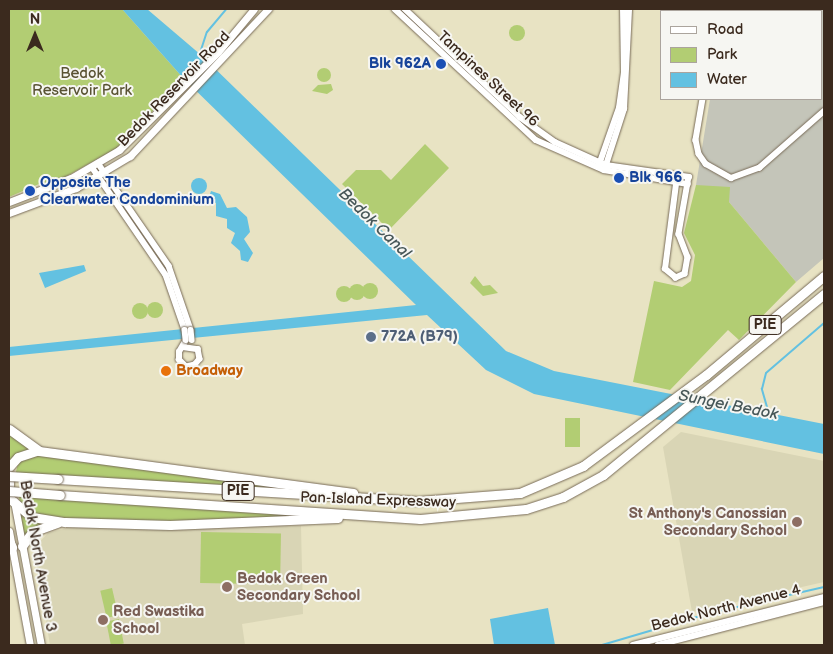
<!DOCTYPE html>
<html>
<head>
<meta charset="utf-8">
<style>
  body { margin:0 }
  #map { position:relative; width:833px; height:654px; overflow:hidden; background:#e8e3c3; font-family:"Balsamiq Sans",sans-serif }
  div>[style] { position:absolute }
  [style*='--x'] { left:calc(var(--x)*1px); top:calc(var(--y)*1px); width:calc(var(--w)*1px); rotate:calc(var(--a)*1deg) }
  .built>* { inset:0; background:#d9d5b5 }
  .industrial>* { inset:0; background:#c4c5b9 }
  .green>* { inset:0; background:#b2cd73; transform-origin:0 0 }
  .round { border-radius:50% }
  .water>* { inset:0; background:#63c1e1 }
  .stream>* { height:2px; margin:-1px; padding:0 1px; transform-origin:1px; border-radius:1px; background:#63c1e1 }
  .roads { filter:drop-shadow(0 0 1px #786b58) drop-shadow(0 0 1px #786b58) }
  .minor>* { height:5.5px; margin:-2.75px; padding:0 2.75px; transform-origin:2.75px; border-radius:2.75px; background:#fff }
  .major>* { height:7px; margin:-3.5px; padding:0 3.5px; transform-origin:3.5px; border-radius:3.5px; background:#fff }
  .highway>* { height:9px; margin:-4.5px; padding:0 4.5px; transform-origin:4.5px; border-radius:4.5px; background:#fff }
  .bridges { filter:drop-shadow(0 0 1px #786b58) drop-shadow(0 0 1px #786b58) }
  .minor-bridge>* { height:5.5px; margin:-2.75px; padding:0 2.75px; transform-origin:2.75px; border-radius:2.75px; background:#fff }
  .highway-bridge>* { height:9px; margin:-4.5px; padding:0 4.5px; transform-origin:4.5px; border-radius:4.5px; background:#fff }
  .dots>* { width:14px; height:14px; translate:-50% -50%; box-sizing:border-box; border:2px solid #f6f6f2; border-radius:50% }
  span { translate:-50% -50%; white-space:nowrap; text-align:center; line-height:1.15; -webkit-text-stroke:4px #f6f6f2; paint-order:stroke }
  .shield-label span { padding:1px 4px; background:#f6f6f2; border:1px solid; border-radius:4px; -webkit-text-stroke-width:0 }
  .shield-label { font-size:14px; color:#3b2a1e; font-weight:700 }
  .transit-label { font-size:15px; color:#164399; font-weight:700 }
  .right { translate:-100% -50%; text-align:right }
  .left { translate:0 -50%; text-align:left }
  .park-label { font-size:15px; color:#595333 }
  .street-label { font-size:15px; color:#3b2a1e }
  .service-label { font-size:15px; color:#4e5e75; font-weight:700 }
  .food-label { font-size:15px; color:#c56008; font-weight:700 }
  .education-label { font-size:15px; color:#785e54; font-weight:700 }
  .water-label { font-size:16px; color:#475758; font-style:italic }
  .frame { position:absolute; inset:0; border:10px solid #3b2a1e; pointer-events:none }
  .legend { position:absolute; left:660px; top:10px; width:162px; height:90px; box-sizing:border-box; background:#f6f6f2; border:1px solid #aba49d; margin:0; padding:6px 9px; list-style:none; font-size:15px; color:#3b2a1e }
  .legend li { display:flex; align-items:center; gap:10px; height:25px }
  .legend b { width:25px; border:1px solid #aba49d }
  .north { position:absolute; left:10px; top:10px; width:50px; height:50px; -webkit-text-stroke:4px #f6f6f2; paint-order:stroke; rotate:0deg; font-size:14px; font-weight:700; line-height:20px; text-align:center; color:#3b2a1e }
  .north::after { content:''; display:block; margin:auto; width:18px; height:22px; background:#3b2a1e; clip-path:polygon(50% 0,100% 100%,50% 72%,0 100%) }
</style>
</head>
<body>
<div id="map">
  <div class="built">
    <div style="clip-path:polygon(681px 432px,824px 461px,824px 582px,692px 612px,663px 447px)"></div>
    <div style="clip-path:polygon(301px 526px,303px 614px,242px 624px,245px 645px,50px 645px,34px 548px,48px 533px,67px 528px)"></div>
  </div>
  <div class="industrial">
    <div style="clip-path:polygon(727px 9px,824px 9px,824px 258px,796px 282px,729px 202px,696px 185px,710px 99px,822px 99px,822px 11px)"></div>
  </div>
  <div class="green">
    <div style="clip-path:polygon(9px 9px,122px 9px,184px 79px,117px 148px,51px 185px,39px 184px,9px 197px)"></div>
    <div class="round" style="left:509px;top:25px;width:16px;height:16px"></div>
    <div class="round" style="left:317px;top:68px;width:14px;height:14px"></div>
    <div style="clip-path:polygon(331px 84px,333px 90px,327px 94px,312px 91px,318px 85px)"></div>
    <div style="clip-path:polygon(425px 144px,449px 168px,389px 230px,342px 184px,356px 170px,381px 170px,391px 180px)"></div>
    <div style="clip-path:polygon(696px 185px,730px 187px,729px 202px,796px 282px,739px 340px,728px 330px,670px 390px,633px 382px,654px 281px,682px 287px,691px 281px,695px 255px,684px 233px)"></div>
    <div style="clip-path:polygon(475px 276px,483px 286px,490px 285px,498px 293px,483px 296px,470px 283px)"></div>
    <div class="round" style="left:362px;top:283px;width:16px;height:16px"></div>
    <div class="round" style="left:349px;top:284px;width:16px;height:16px"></div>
    <div class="round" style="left:336px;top:286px;width:16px;height:16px"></div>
    <div class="round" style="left:147px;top:302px;width:16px;height:16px"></div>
    <div class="round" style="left:132px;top:303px;width:16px;height:16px"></div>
    <div style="left:565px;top:418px;width:15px;height:29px"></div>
    <div style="clip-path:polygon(9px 429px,26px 446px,416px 501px,15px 476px,18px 463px,9px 467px)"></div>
    <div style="clip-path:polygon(18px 492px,302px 512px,335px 519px,64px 522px,34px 531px,22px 545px,15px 505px,20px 503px)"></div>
    <div style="left:201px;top:532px;width:80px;height:51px;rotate:1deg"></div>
    <div style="left:112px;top:588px;width:28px;height:12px;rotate:77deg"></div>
    <div style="left:119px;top:619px;width:25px;height:13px;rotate:79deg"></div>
  </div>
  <div class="water">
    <div style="clip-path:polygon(122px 9px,147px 9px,201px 55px,506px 351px,554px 371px,824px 424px,824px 454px,534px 394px,486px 370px,427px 315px,9px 356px,9px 347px,416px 305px,184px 79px)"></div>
    <div class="round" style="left:191px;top:178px;width:16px;height:16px"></div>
    <div style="clip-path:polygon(211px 191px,220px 194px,227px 208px,236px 207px,247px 217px,250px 232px,244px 239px,253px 253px,248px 262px,241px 260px,240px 251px,231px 243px,235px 233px,227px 228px,227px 219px,216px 216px,216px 203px,208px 200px)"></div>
    <div style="clip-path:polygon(84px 265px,86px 271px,45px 288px,39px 273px)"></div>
    <div style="clip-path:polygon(548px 608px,555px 645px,494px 645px,490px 619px)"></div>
  </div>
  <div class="stream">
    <div style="--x:199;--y:56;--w:25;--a:-72"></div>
    <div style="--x:207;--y:32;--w:30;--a:-50"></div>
    <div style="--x:767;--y:407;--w:19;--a:-106"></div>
    <div style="--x:762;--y:389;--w:16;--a:-76"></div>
    <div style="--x:766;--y:373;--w:77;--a:-40.8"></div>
    <div style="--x:602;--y:645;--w:114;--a:-16.4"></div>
    <div style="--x:711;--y:613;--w:116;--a:-13"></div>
  </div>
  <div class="roads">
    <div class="minor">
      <div style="--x:395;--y:9;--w:192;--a:42.9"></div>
      <div style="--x:536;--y:140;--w:74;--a:23.8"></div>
      <div style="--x:604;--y:170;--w:85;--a:9.5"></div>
      <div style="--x:405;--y:9;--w:158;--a:43.2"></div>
      <div style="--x:520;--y:117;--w:43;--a:35.5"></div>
      <div style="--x:555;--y:142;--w:56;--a:24.3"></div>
      <div style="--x:606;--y:165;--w:84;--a:8.2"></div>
      <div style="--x:689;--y:177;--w:58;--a:100"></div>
      <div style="--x:679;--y:234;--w:25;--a:69"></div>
      <div style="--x:688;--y:257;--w:17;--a:100"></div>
      <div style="--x:685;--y:274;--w:10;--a:156"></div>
      <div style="--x:676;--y:278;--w:14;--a:-141"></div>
      <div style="--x:665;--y:269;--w:94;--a:-82.6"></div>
      <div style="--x:719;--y:11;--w:2;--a:-63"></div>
      <div style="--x:703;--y:99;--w:42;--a:99.7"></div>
      <div style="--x:696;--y:140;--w:14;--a:78"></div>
      <div style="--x:699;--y:154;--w:12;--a:55"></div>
      <div style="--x:706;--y:164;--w:29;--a:29"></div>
      <div style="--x:731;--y:178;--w:30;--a:-20"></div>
      <div style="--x:759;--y:168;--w:86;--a:-41.2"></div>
      <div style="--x:98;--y:163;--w:125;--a:55.4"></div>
      <div style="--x:169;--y:266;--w:68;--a:71"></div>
      <div style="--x:599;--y:165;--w:60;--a:-70.7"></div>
      <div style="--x:619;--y:108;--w:36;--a:-82"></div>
      <div style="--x:624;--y:72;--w:63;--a:-90.9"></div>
      <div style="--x:92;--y:167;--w:131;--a:55.6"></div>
      <div style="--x:166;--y:275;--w:58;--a:70.9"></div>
      <div style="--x:605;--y:168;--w:62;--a:-72.1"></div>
      <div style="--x:624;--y:109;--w:100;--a:-87.1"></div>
      <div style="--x:183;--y:347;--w:15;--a:8"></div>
      <div style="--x:198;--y:349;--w:10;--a:79"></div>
      <div style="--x:200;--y:359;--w:8;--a:130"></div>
      <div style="--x:195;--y:365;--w:9;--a:167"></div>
      <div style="--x:186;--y:367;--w:10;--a:-135"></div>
      <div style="--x:179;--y:360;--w:8;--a:-90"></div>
      <div style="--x:179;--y:352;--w:14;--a:-60"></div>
      <div style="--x:633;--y:645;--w:197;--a:-14.1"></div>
      <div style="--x:658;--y:645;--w:171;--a:-14.5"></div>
    </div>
    <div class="major">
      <div style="--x:9;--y:202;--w:66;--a:-21.2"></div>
      <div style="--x:71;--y:178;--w:56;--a:-30.3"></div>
      <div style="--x:119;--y:150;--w:139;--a:-44.7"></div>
      <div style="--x:218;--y:52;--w:56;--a:-50.1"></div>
      <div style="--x:9;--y:213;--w:72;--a:-20.5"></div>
      <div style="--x:76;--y:188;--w:63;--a:-30.7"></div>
      <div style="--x:130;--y:156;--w:202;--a:-46.8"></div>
      <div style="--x:14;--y:501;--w:147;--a:79.4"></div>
      <div style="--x:9;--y:531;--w:116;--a:79.6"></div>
    </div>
    <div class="highway">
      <div style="--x:9;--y:429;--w:37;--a:36"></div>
      <div style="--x:39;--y:451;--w:317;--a:7.6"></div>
      <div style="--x:9;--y:467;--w:13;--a:-48"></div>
      <div style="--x:18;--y:457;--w:20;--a:-18"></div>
      <div style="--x:58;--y:479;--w:361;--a:3.5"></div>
      <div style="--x:418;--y:501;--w:102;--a:-4.5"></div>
      <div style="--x:520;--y:493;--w:69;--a:-23.2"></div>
      <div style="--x:583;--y:466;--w:153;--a:-36.5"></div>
      <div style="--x:706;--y:375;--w:154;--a:-40"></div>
      <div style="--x:9;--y:482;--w:10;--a:90"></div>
      <div style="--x:60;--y:495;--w:361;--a:3.8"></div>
      <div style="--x:420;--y:519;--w:106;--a:-5.4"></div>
      <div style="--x:526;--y:509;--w:39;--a:-18"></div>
      <div style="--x:563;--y:497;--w:46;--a:-28.8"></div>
      <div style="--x:603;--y:475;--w:286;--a:-39.3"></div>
      <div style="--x:9;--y:498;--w:30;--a:40"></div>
      <div style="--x:32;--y:517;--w:33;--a:9"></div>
      <div style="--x:65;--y:522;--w:105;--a:1.6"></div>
      <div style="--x:170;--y:525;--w:168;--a:-2.4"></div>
      <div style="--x:9;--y:541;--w:7;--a:63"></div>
      <div style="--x:22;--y:546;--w:17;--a:-54"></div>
      <div style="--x:32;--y:532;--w:27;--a:-20"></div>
    </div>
  </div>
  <div class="bridges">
    <div class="minor-bridge">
      <div style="--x:185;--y:330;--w:10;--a:84"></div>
      <div style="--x:191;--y:330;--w:10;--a:84"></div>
    </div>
    <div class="highway-bridge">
      <div style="--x:9;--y:476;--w:49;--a:3.5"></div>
      <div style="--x:9;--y:491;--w:51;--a:4.5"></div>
    </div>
  </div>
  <div class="dots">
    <div style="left:441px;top:64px;background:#1a4fb4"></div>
    <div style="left:619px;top:178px;background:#1a4fb4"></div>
    <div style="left:30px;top:191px;background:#1a4fb4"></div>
    <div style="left:371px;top:337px;background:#5c6f8a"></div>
    <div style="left:166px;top:371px;background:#e8710a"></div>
    <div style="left:797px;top:522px;background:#8d6e63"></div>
    <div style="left:227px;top:587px;background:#8d6e63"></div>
    <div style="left:103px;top:620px;background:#8d6e63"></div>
  </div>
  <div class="shield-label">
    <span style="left:765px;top:325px">PIE</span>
    <span style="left:238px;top:491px">PIE</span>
  </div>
  <div class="transit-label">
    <span class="right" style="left:431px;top:64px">Blk 962A</span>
    <span class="left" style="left:629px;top:178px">Blk 966</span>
    <span class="left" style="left:40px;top:191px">Opposite The<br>Clearwater Condominium</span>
  </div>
  <div class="park-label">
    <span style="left:82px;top:82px">Bedok<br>Reservoir Park</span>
  </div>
  <div class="street-label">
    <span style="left:488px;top:79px;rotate:43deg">Tampines Street 96</span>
    <span style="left:174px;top:89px;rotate:-46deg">Bedok Reservoir Road</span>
    <span style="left:378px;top:500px;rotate:2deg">Pan-Island Expressway</span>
    <span style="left:38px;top:556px;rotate:80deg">Bedok North Avenue 3</span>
    <span style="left:726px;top:608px;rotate:-14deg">Bedok North Avenue 4</span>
  </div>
  <div class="service-label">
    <span class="left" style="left:381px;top:337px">772A (B79)</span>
  </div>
  <div class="food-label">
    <span class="left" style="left:176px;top:371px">Broadway</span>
  </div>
  <div class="education-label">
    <span class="right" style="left:787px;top:522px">St Anthony's Canossian<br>Secondary School</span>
    <span class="left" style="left:237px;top:587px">Bedok Green<br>Secondary School</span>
    <span class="left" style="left:113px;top:620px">Red Swastika<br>School</span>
  </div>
  <div class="water-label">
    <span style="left:374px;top:224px;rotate:44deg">Bedok Canal</span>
    <span style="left:728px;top:406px;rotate:11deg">Sungei Bedok</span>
  </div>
  <div class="frame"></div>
  <ul class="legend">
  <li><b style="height:6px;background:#fff"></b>Road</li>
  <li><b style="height:14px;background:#b2cd73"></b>Park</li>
  <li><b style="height:14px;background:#63c1e1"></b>Water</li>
  </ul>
  <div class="north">N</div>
</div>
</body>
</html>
